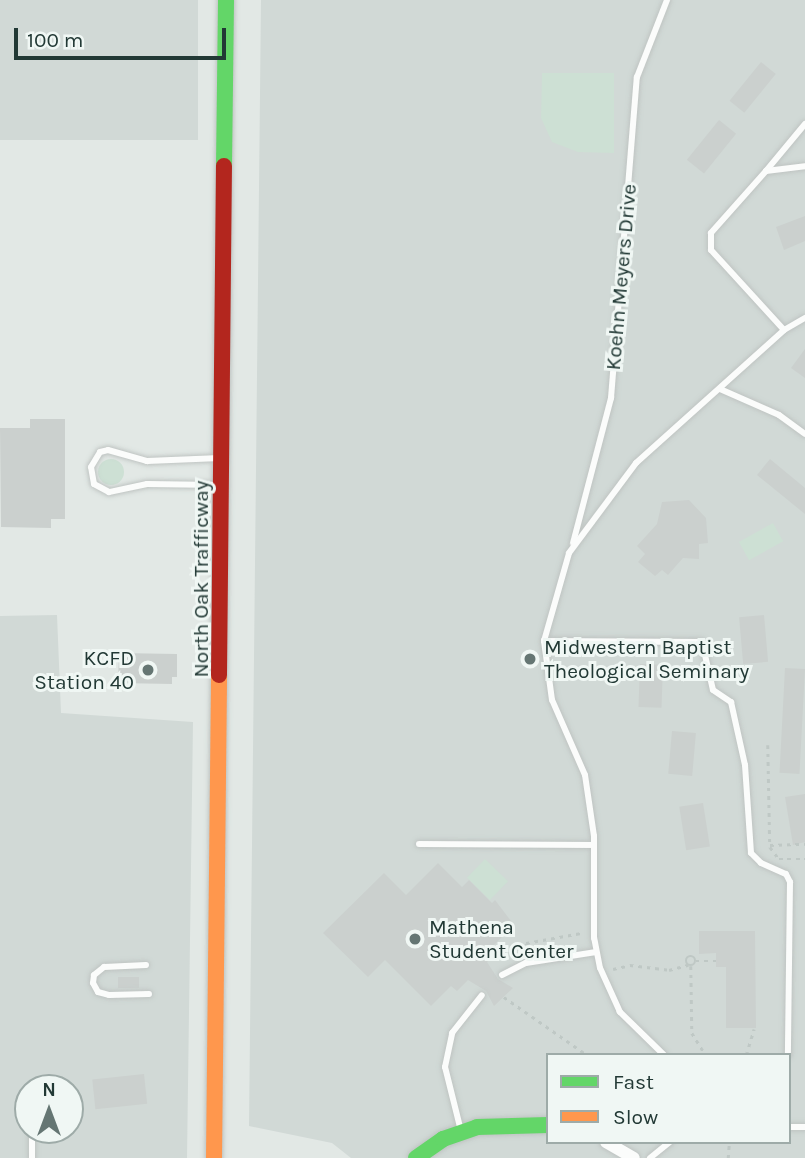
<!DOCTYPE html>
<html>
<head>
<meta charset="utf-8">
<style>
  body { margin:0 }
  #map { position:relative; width:805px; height:1158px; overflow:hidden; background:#e2e8e5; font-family:Karla,sans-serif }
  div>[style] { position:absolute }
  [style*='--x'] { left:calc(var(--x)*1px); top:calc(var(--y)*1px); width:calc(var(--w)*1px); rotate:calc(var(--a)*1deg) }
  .built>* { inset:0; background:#d1d9d6; transform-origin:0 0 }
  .green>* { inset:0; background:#cde0d4; transform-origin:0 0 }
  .round { border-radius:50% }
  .building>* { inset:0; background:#cbd0ce; transform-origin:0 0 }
  .path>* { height:2.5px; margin-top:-1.25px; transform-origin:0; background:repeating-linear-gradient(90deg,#bfc8c5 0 3.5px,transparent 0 8.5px) }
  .path>.ring { margin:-1.25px; padding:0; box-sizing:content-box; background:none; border:2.5px solid #bfc8c5; border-radius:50% }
  .roads { filter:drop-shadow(0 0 2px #bfc4c2) drop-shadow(0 0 2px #bfc4c2) }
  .lane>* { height:6px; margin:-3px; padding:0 3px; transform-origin:3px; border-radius:3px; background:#fbfcfb }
  .street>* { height:12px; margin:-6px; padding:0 6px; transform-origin:6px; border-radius:6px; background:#fbfcfb }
  .fast>* { height:16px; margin:-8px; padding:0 8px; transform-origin:8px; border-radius:8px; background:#63d668 }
  .slow>* { height:16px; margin:-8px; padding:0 8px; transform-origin:8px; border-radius:8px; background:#ff974d }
  .jam>* { height:16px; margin:-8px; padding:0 8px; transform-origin:8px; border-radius:8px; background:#b3261e }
  .dots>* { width:19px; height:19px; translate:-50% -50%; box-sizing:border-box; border:4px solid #f0f7f4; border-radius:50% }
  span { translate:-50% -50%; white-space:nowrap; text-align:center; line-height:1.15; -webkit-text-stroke:6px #f0f7f4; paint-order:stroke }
  .street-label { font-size:21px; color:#223935 }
  .poi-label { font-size:21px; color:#223935 }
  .left { translate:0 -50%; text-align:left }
  .right { translate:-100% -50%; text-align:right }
  .legend { position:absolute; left:546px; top:1053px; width:245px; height:91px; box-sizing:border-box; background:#f0f7f4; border:2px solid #9eaba8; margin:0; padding:9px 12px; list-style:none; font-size:21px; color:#223935 }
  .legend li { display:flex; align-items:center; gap:14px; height:35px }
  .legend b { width:35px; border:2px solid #9eaba8 }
  .north { position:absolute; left:14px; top:1074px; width:70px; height:70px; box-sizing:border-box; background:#f0f7f4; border:2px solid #9eaba8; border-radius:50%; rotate:0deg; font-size:19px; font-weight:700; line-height:28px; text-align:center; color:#223935 }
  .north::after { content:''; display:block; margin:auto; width:24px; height:32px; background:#657673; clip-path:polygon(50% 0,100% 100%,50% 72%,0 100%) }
  .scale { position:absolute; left:14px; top:28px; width:212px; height:32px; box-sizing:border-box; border:4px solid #223935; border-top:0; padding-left:9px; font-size:21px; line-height:24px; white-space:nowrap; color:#223935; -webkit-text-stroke:5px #f0f7f4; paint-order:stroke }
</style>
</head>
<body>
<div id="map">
  <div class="built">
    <div style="left:0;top:0;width:198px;height:140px"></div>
    <div style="clip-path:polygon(evenodd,261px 0,805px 0,805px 1158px,351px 1158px,332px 1143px,249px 1126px,261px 0,548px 1055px,789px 1055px,789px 1142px,548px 1142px,548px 1055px)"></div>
    <div style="clip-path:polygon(evenodd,57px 615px,61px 713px,193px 722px,187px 1158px,0 1158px,0 616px,57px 615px,28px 1088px,70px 1088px,70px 1130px,28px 1130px,28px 1088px)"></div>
  </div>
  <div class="green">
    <div style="clip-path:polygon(542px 73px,614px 73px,614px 153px,578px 152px,552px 142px,541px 118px)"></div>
    <div class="round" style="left:98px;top:459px;width:26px;height:26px"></div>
    <div style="left:773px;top:523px;width:21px;height:39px;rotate:61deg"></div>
    <div style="left:485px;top:859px;width:32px;height:26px;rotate:44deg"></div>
  </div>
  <div class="building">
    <div style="left:761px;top:62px;width:19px;height:50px;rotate:39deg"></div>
    <div style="left:719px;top:120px;width:22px;height:51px;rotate:39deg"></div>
    <div style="clip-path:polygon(805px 216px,805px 241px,784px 250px,776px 227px)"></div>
    <div style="clip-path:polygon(805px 349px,805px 378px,791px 368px)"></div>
    <div style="clip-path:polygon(30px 419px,65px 419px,65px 519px,51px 519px,51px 528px,1px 527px,0 428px,30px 428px)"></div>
    <div style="clip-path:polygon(770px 459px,805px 488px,805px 514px,757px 475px)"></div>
    <div style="clip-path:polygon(689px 500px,706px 518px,708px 543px,699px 544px,699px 559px,683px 558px,668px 575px,662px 570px,655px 576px,638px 562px,645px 554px,637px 546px,657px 524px,662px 502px)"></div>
    <div style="left:764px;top:615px;width:47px;height:25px;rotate:85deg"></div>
    <div style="clip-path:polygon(119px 653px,177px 654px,177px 677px,172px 677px,172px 684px,118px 683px)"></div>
    <div style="left:640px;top:664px;width:23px;height:43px;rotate:2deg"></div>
    <div style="left:785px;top:668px;width:20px;height:105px;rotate:3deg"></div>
    <div style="left:672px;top:731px;width:24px;height:43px;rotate:5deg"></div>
    <div style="clip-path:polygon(805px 794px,805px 842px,793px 845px,785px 797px)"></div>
    <div style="left:703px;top:803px;width:44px;height:24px;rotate:81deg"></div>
    <div style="clip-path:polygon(438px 863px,462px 887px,469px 880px,492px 903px,495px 900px,514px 925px,494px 945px,499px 950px,487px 962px,498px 979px,513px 988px,494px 1006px,486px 991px,468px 980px,457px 991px,451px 986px,431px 1006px,385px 960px,368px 977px,323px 933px,384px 873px,406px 895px)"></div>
    <div style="clip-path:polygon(699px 931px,755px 931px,756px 1028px,726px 1028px,726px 967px,716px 967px,716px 953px,699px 954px)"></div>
    <div style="left:118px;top:977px;width:21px;height:11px"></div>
    <div style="left:144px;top:1074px;width:30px;height:52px;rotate:84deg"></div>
  </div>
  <div class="path">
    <div style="--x:768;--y:745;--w:102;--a:88.9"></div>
    <div style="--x:770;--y:847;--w:15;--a:53"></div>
    <div style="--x:779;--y:859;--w:26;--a:0"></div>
    <div style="--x:770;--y:845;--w:35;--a:-2"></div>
    <div style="--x:529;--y:953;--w:10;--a:-107"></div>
    <div style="--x:526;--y:943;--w:56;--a:-10.3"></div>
    <div class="ring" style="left:686px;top:956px;width:7.5px;height:7.5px"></div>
    <div style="--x:696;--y:961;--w:20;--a:0"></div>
    <div style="--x:691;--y:966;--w:67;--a:89.1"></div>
    <div style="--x:692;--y:1033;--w:26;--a:58"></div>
    <div style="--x:613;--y:969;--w:17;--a:-13"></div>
    <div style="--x:630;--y:965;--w:39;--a:7"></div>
    <div style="--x:669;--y:970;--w:20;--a:-15"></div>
    <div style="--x:504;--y:997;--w:101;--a:34.9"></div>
    <div style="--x:746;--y:1055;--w:27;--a:-73"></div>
    <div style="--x:728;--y:1158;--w:16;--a:-86"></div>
  </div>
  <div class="roads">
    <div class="lane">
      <div style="--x:805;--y:124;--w:61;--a:129.7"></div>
      <div style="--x:766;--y:171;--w:39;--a:-7"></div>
      <div style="--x:766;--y:171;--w:83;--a:131.6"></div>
      <div style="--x:711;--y:233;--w:17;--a:90"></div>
      <div style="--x:711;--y:250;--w:108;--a:47.6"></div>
      <div style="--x:720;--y:389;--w:64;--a:23.8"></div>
      <div style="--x:779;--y:415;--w:32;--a:36"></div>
      <div style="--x:219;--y:485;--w:72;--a:-179.2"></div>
      <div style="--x:147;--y:484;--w:39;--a:168"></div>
      <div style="--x:109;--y:492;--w:17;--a:-152"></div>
      <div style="--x:94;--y:484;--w:17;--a:-100"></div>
      <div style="--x:91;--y:467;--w:17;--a:-59"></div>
      <div style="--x:100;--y:452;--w:8;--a:-14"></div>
      <div style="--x:108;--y:450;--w:41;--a:15.8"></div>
      <div style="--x:147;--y:461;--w:73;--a:-2.4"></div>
      <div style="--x:573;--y:543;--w:150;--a:-75.3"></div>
      <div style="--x:611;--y:398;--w:322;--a:-85.4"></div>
      <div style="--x:637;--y:77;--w:83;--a:-68.7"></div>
      <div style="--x:544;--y:641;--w:158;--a:0.4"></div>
      <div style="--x:702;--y:642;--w:49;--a:77.1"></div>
      <div style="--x:713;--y:690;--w:22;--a:34"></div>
      <div style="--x:731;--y:702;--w:65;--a:77.5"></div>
      <div style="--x:745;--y:765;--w:88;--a:86.1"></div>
      <div style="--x:751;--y:853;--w:14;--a:45"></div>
      <div style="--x:761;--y:863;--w:27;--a:24"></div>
      <div style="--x:786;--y:874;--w:9;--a:63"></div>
      <div style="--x:790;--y:882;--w:173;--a:90.7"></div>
      <div style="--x:419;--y:844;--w:175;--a:0.3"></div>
      <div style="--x:146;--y:965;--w:42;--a:177.3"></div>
      <div style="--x:104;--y:967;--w:13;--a:141"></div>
      <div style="--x:94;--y:975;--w:8;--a:97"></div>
      <div style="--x:93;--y:983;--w:10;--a:61"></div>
      <div style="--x:98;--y:992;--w:11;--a:15"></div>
      <div style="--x:109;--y:995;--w:40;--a:-1.4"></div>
      <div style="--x:502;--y:975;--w:27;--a:-27"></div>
      <div style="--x:526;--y:963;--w:71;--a:-8.9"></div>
      <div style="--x:664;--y:1055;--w:62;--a:-135.7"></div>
      <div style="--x:620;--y:1012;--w:48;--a:-114.4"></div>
      <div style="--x:600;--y:968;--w:31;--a:-101"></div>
      <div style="--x:594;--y:938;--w:102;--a:-90"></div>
      <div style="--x:594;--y:836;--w:62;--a:-98.4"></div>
      <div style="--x:585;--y:775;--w:82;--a:-113.7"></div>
      <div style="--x:552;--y:700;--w:60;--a:-97.7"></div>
      <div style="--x:544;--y:641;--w:91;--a:-74.1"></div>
      <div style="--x:569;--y:553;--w:112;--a:-53.3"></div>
      <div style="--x:636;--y:463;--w:199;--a:-41.9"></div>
      <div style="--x:784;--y:330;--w:24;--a:-30"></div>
      <div style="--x:789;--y:1127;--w:16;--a:0"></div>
      <div style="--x:461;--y:1131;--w:66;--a:-104"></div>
      <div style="--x:445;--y:1067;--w:35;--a:-78"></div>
      <div style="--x:452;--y:1033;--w:48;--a:-51.7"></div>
      <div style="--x:32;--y:1158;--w:28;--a:-90"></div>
      <div style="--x:650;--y:1158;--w:26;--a:-39"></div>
    </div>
    <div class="street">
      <div style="--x:606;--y:1142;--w:32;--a:30"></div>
    </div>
    <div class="fast">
      <div style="--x:224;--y:166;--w:166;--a:-89.3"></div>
      <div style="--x:416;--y:1158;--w:33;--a:-35"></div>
      <div style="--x:443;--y:1139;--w:36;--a:-19"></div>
      <div style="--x:477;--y:1127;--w:71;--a:-1.6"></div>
    </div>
    <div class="slow">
      <div style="--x:214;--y:1158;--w:483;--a:-89.4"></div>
    </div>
    <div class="jam">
      <div style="--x:219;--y:675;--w:509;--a:-89.44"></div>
    </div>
  </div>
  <div class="dots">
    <div style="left:530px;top:659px;background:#657673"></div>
    <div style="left:148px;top:670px;background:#657673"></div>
    <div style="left:415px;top:939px;background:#657673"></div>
  </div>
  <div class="street-label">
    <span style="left:621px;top:277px;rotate:-85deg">Koehn Meyers Drive</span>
    <span style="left:201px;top:579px;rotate:-90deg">North Oak Trafficway</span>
  </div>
  <div class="poi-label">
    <span class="left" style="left:544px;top:659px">Midwestern Baptist<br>Theological Seminary</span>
    <span class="right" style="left:134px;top:670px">KCFD<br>Station 40</span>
    <span class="left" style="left:429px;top:939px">Mathena<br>Student Center</span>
  </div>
  <ul class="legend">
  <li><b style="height:9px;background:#63d668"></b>Fast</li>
  <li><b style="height:9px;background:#ff974d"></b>Slow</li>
  </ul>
  <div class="north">N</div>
  <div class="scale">100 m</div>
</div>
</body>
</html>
